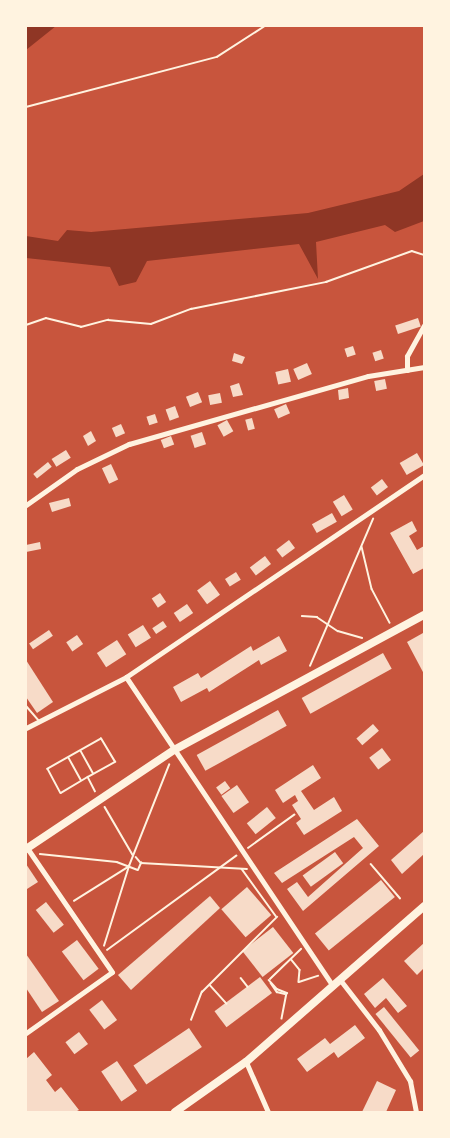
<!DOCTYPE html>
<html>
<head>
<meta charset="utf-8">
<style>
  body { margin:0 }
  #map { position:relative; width:450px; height:1138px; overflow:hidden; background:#c8553d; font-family:Bitter,serif }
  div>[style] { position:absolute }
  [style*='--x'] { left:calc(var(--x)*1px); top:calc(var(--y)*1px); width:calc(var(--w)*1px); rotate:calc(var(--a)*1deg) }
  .water>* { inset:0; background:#8f3625 }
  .building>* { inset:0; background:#f7dbc8; transform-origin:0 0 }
  .path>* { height:1.5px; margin:-0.75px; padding:0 0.75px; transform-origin:0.75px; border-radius:0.75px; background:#fff3e0 }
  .service>* { height:2px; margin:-1px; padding:0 1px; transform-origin:1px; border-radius:1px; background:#fff3e0 }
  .minor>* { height:5px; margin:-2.5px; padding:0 2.5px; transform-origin:2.5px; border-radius:2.5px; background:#fff3e0 }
  .primary>* { height:8px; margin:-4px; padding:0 4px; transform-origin:4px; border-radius:4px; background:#fff3e0 }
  span { translate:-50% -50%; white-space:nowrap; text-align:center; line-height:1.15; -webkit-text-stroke:6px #fff3e0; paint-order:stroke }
  .frame { position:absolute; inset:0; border:27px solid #fff3e0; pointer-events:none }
</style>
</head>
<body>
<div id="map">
  <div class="water">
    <div style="clip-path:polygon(26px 26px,56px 26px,26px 50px)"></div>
    <div style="clip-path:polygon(424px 174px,424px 221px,395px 232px,385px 225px,316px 242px,318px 279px,299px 244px,147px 261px,136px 282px,119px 286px,110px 267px,26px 258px,26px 236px,58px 241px,67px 230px,91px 232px,308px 213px,399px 191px)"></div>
  </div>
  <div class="building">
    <div style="left:418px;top:318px;width:9px;height:24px;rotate:72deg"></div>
    <div style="left:353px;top:346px;width:9px;height:9px;rotate:72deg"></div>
    <div style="left:381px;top:350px;width:9px;height:9px;rotate:72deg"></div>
    <div style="clip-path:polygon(234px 353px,245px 357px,242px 364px,232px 361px)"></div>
    <div style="left:307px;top:363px;width:12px;height:15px;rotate:66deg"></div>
    <div style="left:288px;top:369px;width:13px;height:13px;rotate:77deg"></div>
    <div style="left:385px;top:379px;width:10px;height:11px;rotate:79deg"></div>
    <div style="clip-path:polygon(239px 383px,243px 395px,233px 397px,230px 386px)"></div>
    <div style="clip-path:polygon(348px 388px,349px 398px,339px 400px,338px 390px)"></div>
    <div style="left:198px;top:392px;width:11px;height:13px;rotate:68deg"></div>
    <div style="left:220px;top:393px;width:10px;height:12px;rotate:79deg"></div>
    <div style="left:286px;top:404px;width:10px;height:13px;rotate:66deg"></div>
    <div style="left:175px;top:406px;width:12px;height:10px;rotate:70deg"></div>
    <div style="left:155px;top:414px;width:9px;height:9px;rotate:72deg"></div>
    <div style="left:252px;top:418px;width:11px;height:7px;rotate:75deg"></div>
    <div style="left:227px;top:420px;width:13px;height:11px;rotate:61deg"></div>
    <div style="left:121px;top:424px;width:10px;height:10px;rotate:66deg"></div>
    <div style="clip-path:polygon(91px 431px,96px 441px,88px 446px,83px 436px)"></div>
    <div style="left:202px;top:432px;width:13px;height:12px;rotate:72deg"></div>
    <div style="left:171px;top:436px;width:9px;height:11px;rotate:69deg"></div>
    <div style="left:66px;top:450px;width:9px;height:17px;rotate:58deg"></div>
    <div style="left:417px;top:453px;width:14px;height:20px;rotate:60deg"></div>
    <div style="left:48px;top:462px;width:6px;height:19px;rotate:51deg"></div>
    <div style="left:111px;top:464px;width:17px;height:10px;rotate:65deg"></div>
    <div style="left:382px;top:479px;width:10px;height:14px;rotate:53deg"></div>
    <div style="left:344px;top:495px;width:17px;height:13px;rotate:59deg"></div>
    <div style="clip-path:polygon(69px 498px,71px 506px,52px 512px,49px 503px)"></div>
    <div style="left:332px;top:513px;width:10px;height:23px;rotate:61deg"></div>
    <div style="clip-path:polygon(412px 521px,417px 531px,409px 536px,417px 550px,424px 546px,424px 568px,413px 574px,390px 533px)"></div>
    <div style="left:289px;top:540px;width:10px;height:16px;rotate:53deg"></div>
    <div style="clip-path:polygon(40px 542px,41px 549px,26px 552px,26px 545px)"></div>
    <div style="left:265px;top:556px;width:10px;height:19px;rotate:53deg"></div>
    <div style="left:236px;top:572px;width:9px;height:13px;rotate:58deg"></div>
    <div style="left:210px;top:581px;width:17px;height:16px;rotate:54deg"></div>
    <div style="left:160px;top:593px;width:11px;height:10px;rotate:56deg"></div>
    <div style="left:187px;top:604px;width:11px;height:16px;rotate:56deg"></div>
    <div style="left:163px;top:621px;width:7px;height:13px;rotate:56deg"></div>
    <div style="left:143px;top:625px;width:15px;height:18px;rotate:58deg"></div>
    <div style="left:49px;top:630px;width:7px;height:24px;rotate:56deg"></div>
    <div style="clip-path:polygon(423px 633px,424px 636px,424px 674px,407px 642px)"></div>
    <div style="left:77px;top:635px;width:11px;height:13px;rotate:56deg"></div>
    <div style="clip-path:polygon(279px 636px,287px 651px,261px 665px,259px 660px,209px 692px,207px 688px,181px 702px,173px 687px,198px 673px,201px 678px,251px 646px,253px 651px)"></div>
    <div style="left:117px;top:640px;width:17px;height:24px;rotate:57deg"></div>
    <div style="left:383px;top:653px;width:18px;height:93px;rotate:61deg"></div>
    <div style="clip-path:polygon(26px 660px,53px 702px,37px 713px,26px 697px)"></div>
    <div style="left:278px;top:710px;width:18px;height:93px;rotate:61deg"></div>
    <div style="left:373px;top:724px;width:9px;height:22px;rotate:49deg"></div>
    <div style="left:382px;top:748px;width:15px;height:16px;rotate:53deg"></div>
    <div style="clip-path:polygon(313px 765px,321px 778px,301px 791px,314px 810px,334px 797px,342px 811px,304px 835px,296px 823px,301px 819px,292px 805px,298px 801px,295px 795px,283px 803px,275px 790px)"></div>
    <div style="left:225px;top:781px;width:9px;height:11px;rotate:54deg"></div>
    <div style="left:237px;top:785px;width:21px;height:19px;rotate:55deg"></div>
    <div style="left:267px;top:807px;width:14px;height:26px;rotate:51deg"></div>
    <div style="clip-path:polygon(357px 819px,379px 846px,303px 911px,287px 889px,297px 882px,308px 897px,363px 848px,354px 837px,282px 883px,274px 873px)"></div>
    <div style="clip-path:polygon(424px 831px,424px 854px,402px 874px,391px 860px)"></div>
    <div style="left:335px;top:852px;width:14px;height:40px;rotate:54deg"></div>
    <div style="clip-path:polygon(26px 864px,38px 882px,27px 889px,26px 887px)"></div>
    <div style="left:381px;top:880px;width:22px;height:85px;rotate:51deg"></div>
    <div style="left:247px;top:887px;width:37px;height:34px;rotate:49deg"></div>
    <div style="clip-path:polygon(210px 896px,220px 908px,131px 990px,118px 975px)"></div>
    <div style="left:46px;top:902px;width:29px;height:13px;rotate:52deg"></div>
    <div style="left:273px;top:927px;width:33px;height:39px;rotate:52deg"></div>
    <div style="left:77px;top:940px;width:36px;height:19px;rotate:53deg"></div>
    <div style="clip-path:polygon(424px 943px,424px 968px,417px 975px,404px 961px)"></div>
    <div style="clip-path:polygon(26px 954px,59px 1001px,42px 1012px,26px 988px)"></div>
    <div style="left:260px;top:977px;width:20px;height:57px;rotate:53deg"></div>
    <div style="clip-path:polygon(383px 978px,407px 1006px,398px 1013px,386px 998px,375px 1008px,364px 994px)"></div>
    <div style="left:102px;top:1000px;width:25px;height:16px;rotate:53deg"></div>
    <div style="left:384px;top:1007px;width:56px;height:11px;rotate:51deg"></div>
    <div style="clip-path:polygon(355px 1025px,365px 1038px,338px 1058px,334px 1052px,307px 1072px,297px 1059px,325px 1038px,330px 1044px)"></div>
    <div style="left:189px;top:1028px;width:23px;height:67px;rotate:56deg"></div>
    <div style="left:79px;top:1032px;width:15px;height:17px;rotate:53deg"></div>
    <div style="clip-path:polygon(34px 1052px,52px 1075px,46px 1080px,55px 1092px,61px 1087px,79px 1110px,75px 1112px,26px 1112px,26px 1059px)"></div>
    <div style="left:117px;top:1061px;width:36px;height:19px;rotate:56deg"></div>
    <div style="clip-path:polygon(377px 1081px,396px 1090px,386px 1112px,362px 1112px)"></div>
  </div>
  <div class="path">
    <div style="--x:26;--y:107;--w:197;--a:-14.7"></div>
    <div style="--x:217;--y:57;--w:57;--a:-32.9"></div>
    <div style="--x:26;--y:325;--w:21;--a:-19"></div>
    <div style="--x:46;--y:318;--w:36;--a:14"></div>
    <div style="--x:81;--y:327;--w:28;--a:-15"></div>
    <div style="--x:108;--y:320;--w:43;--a:5.3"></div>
    <div style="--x:151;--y:324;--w:43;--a:-20.6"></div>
    <div style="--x:191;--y:309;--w:138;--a:-11.3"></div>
    <div style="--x:326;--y:282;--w:91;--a:-19.8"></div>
    <div style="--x:412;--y:251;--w:13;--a:18"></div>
    <div style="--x:362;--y:547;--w:43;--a:76.6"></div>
    <div style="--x:372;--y:589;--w:38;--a:62"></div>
    <div style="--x:302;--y:616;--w:15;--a:4"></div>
    <div style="--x:317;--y:617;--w:25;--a:34"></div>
    <div style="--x:338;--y:631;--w:25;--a:16"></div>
    <div style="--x:310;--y:666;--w:160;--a:-66.8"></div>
    <div style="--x:81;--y:751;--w:25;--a:61"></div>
    <div style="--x:69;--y:758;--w:25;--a:61"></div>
    <div style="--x:88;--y:777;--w:31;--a:-29"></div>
    <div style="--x:115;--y:762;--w:27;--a:-121"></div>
    <div style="--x:101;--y:739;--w:61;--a:150.5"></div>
    <div style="--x:48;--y:769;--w:27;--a:62"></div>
    <div style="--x:61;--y:793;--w:31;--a:-31"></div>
    <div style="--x:88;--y:777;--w:16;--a:63"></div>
    <div style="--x:105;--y:807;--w:56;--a:59.7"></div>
    <div style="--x:248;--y:848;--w:57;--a:-35.7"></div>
    <div style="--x:40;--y:854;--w:77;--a:5.9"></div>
    <div style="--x:117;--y:862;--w:22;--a:21"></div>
    <div style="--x:138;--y:870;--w:8;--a:-67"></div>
    <div style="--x:141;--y:863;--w:106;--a:3.2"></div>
    <div style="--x:136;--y:857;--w:8;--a:50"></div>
    <div style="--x:371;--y:864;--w:45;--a:49.5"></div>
    <div style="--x:242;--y:869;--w:58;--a:54.1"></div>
    <div style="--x:74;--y:901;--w:64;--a:-32.2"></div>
    <div style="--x:104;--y:946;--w:84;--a:-72.6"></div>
    <div style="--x:129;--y:866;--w:109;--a:-68.4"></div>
    <div style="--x:107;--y:950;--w:160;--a:-36.1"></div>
    <div style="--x:291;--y:959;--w:14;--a:51"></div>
    <div style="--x:300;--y:970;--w:12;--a:95"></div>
    <div style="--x:299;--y:982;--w:20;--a:-18"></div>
    <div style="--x:241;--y:978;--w:11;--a:52"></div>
    <div style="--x:270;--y:979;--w:43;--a:-44.1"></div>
    <div style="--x:269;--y:980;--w:12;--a:48"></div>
    <div style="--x:277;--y:989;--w:11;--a:22"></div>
    <div style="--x:287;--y:993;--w:26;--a:101"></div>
    <div style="--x:271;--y:983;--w:11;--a:56"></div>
    <div style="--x:277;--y:992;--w:8;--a:14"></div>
    <div style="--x:210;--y:985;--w:25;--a:48"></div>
    <div style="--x:191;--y:1020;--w:30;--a:-69"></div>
    <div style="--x:202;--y:992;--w:106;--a:-45"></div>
  </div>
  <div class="service">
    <div style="--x:26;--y:706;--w:20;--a:49"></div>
  </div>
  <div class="minor">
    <div style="--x:407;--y:370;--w:14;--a:-90"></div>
    <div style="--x:407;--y:356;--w:35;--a:-61"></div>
    <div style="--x:26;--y:505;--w:62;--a:-35.2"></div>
    <div style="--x:77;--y:469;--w:58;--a:-25.7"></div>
    <div style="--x:129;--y:444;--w:248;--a:-15.9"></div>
    <div style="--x:368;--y:376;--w:57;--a:-9.1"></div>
    <div style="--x:126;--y:677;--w:372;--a:56.2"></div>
    <div style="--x:26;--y:728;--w:112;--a:-27"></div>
    <div style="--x:126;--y:677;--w:360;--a:-34.1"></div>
    <div style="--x:341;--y:981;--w:62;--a:52.2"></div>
    <div style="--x:379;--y:1030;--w:60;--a:58.7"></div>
    <div style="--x:410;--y:1081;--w:32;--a:79"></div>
    <div style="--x:26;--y:1033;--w:105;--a:-35.3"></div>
    <div style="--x:112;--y:972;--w:150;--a:-124.4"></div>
    <div style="--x:246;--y:1062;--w:55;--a:66.3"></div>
  </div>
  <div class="primary">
    <div style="--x:26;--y:849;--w:178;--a:-33.8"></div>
    <div style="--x:174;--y:750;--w:284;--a:-28.4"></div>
    <div style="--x:175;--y:1112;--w:87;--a:-35.2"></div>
    <div style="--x:246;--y:1062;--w:237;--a:-41.2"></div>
  </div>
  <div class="frame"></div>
</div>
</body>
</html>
